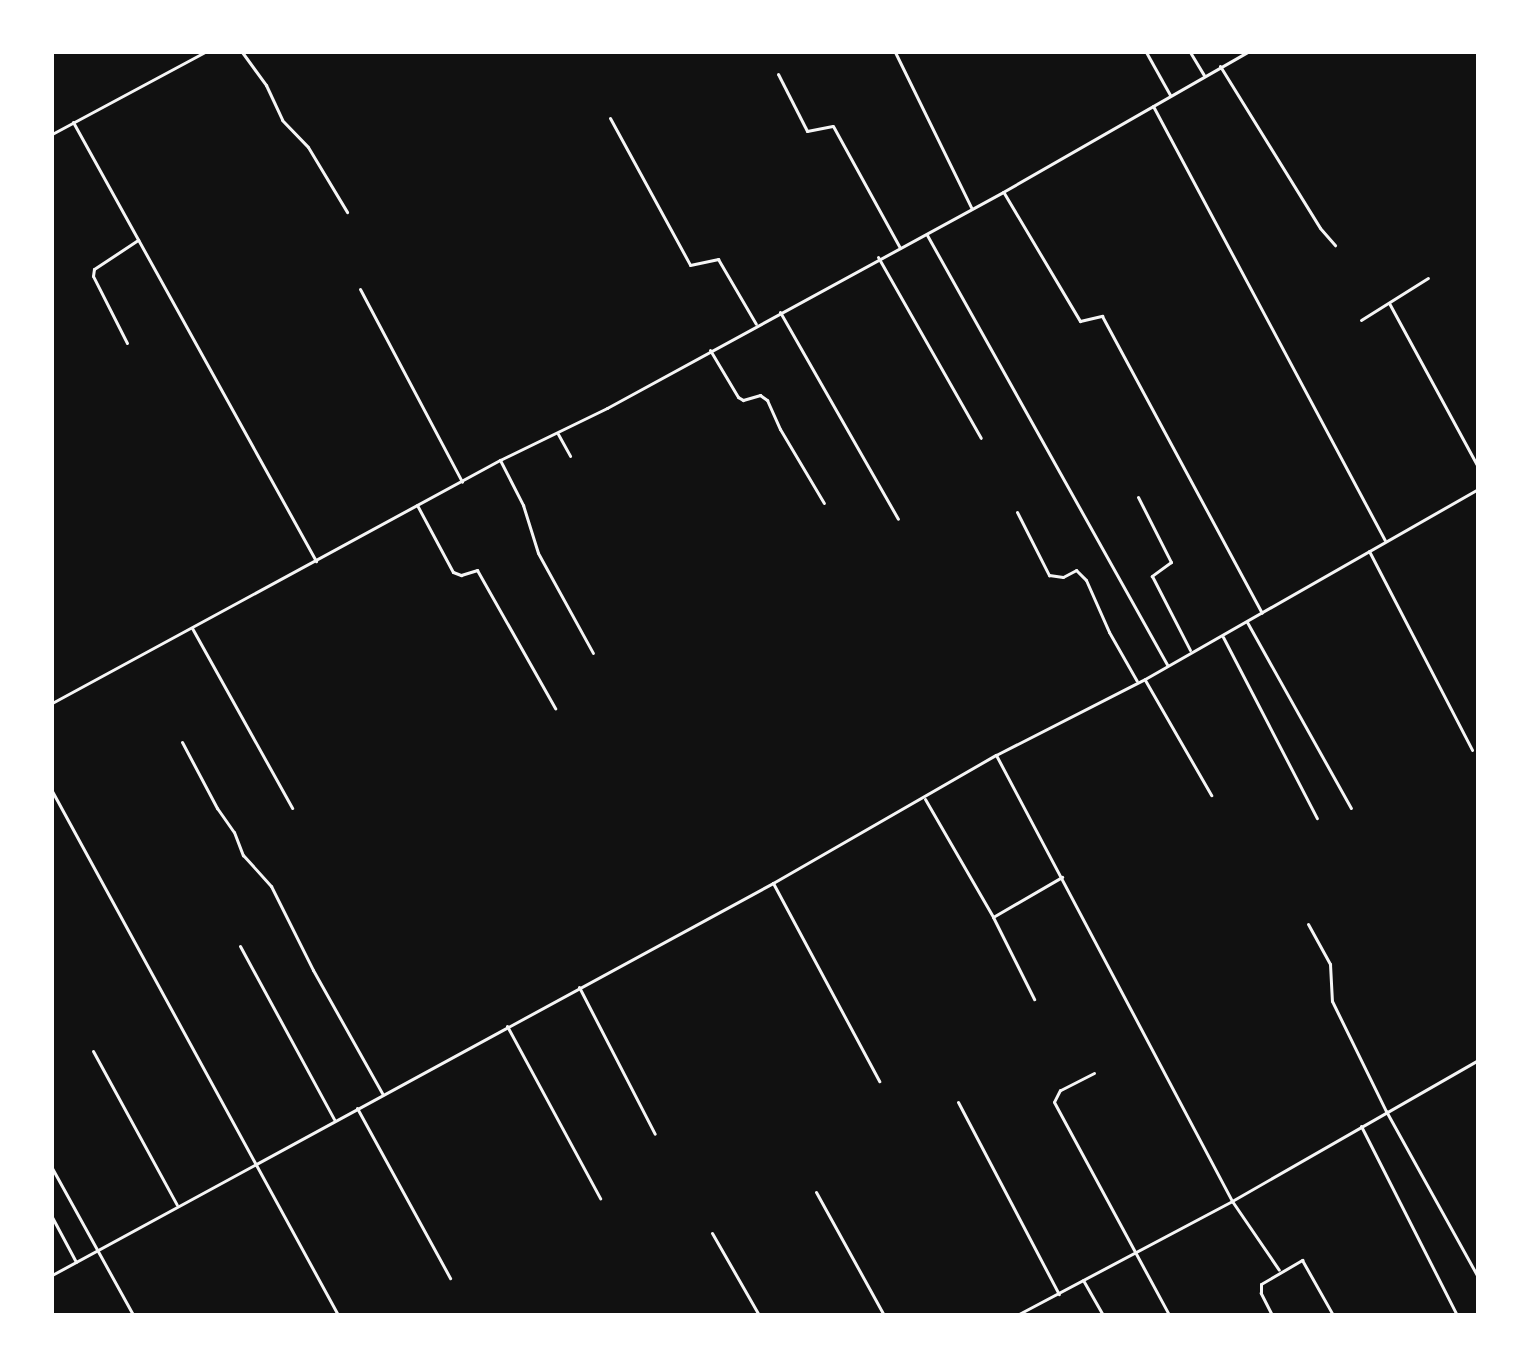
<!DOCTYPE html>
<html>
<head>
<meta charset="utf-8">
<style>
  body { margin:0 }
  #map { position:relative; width:1530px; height:1367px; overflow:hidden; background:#111; font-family:"DejaVu Sans",sans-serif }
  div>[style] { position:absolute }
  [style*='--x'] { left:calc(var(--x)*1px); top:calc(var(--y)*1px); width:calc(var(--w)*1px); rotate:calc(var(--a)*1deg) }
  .minor>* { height:3px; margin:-1.5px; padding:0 1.5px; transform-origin:1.5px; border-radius:1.5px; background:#f5f5f5 }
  span { translate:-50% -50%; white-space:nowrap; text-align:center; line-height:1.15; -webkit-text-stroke:6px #fff; paint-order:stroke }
  .frame { position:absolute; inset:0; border:54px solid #fff; pointer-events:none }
</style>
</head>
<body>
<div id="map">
  <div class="minor">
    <div style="--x:242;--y:52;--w:41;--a:54"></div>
    <div style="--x:266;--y:85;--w:38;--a:65"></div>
    <div style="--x:282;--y:120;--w:37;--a:46"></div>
    <div style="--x:308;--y:147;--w:76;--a:59"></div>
    <div style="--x:895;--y:52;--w:173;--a:63.9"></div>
    <div style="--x:1146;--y:52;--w:49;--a:60.8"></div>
    <div style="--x:1190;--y:52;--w:27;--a:59"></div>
    <div style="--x:1220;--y:66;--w:190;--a:58.3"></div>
    <div style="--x:1320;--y:228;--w:23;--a:49"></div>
    <div style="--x:778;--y:74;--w:64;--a:63"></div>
    <div style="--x:807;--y:131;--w:26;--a:-11"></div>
    <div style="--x:833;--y:126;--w:139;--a:61.2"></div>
    <div style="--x:1153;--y:106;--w:492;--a:61.9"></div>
    <div style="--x:610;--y:118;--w:167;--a:61.4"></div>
    <div style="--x:690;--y:265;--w:29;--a:-12"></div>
    <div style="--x:718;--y:259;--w:75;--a:59.7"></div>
    <div style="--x:73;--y:122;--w:502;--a:61.03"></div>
    <div style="--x:52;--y:134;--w:174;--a:-28.2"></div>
    <div style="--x:1004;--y:193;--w:149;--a:59.3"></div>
    <div style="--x:1080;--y:321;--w:23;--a:-13"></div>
    <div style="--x:1102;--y:316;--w:337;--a:61.7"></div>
    <div style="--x:927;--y:235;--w:492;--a:60.8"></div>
    <div style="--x:878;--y:257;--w:208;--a:60.4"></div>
    <div style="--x:360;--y:289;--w:218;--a:62.1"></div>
    <div style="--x:1389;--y:303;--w:187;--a:61.5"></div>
    <div style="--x:780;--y:312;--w:238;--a:60.3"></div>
    <div style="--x:1361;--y:320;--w:79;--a:-32.1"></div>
    <div style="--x:127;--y:343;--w:75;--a:-116.9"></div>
    <div style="--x:93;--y:276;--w:7;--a:-82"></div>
    <div style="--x:94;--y:269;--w:53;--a:-33.4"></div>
    <div style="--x:710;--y:350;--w:55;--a:59.2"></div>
    <div style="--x:738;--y:397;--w:6;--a:31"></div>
    <div style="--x:743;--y:400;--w:18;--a:-16"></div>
    <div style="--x:760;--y:395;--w:9;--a:36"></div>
    <div style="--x:767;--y:400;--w:32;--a:66"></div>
    <div style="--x:780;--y:429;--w:86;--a:59.3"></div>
    <div style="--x:558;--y:434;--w:25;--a:61"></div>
    <div style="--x:500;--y:460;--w:51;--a:62.9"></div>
    <div style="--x:523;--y:505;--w:50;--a:72.6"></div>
    <div style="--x:538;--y:553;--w:114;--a:61.2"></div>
    <div style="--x:1138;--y:497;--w:73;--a:63.1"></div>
    <div style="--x:1171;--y:562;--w:24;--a:144"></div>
    <div style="--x:1152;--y:576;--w:83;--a:62.8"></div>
    <div style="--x:417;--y:505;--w:76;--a:61.8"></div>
    <div style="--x:453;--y:572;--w:9;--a:21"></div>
    <div style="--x:461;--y:575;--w:17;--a:-17"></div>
    <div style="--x:477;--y:570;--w:159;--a:60.5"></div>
    <div style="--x:1017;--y:512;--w:71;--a:63.1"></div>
    <div style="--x:1049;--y:575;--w:14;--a:8"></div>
    <div style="--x:1063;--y:577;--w:15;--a:-28"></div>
    <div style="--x:1076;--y:570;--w:14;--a:45"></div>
    <div style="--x:1086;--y:580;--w:57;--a:66.1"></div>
    <div style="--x:1109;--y:632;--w:56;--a:60.3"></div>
    <div style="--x:1369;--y:551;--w:224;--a:62.6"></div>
    <div style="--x:1247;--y:622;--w:213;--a:60.8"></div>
    <div style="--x:192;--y:628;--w:206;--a:60.9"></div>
    <div style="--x:1223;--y:637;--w:204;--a:62.6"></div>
    <div style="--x:1145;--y:680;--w:133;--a:60.1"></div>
    <div style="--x:52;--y:703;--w:510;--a:-28.48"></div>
    <div style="--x:500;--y:460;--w:119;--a:-25.9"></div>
    <div style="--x:607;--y:408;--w:451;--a:-28.6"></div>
    <div style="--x:1003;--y:192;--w:281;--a:-29.8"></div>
    <div style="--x:182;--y:742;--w:75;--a:62.1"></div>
    <div style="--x:217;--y:808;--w:29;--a:55"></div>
    <div style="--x:234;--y:832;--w:25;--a:69"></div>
    <div style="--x:243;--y:855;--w:42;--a:47.9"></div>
    <div style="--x:271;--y:886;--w:94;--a:63.4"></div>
    <div style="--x:313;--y:970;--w:141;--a:60.7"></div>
    <div style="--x:996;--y:755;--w:505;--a:62.11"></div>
    <div style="--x:1232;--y:1201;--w:83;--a:55.7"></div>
    <div style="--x:52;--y:791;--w:597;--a:61.37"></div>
    <div style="--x:925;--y:799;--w:136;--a:60"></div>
    <div style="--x:993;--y:917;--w:92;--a:63.4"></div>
    <div style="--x:773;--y:883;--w:225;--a:61.8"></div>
    <div style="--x:993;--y:917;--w:80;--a:-30.1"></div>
    <div style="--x:1308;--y:924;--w:46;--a:61.2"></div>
    <div style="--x:1330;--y:964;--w:37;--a:87"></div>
    <div style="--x:1332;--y:1001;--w:123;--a:63.9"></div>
    <div style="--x:1386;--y:1111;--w:190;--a:61"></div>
    <div style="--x:240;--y:946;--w:197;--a:61.5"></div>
    <div style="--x:579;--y:987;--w:165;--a:62.7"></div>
    <div style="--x:507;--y:1026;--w:196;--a:61.6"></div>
    <div style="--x:93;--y:1051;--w:175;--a:61.4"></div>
    <div style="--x:1094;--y:1073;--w:38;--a:153"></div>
    <div style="--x:1060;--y:1090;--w:13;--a:117"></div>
    <div style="--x:1054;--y:1102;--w:242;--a:61.6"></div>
    <div style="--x:958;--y:1102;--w:217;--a:62.3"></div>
    <div style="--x:357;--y:1108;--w:194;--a:61.3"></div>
    <div style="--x:1361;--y:1126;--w:212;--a:63.1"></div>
    <div style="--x:52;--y:1168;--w:168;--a:61.1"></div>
    <div style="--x:816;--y:1192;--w:141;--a:61.1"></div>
    <div style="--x:52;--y:1217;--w:51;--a:61.9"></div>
    <div style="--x:712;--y:1233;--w:95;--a:60.2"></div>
    <div style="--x:52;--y:1275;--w:821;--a:-28.53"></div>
    <div style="--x:773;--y:883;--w:257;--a:-29.9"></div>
    <div style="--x:996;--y:755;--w:167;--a:-27"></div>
    <div style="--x:1145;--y:679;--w:383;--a:-29.7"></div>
    <div style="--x:1083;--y:1280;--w:40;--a:60.3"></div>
    <div style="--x:1017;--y:1315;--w:243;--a:-27.9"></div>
    <div style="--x:1232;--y:1201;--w:284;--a:-29.8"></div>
    <div style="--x:1272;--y:1315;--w:25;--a:-117"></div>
    <div style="--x:1261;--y:1293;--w:9;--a:-90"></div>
    <div style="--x:1261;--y:1284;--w:48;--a:-30.3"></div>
    <div style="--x:1302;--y:1260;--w:63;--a:60.6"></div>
  </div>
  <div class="frame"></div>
</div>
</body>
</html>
